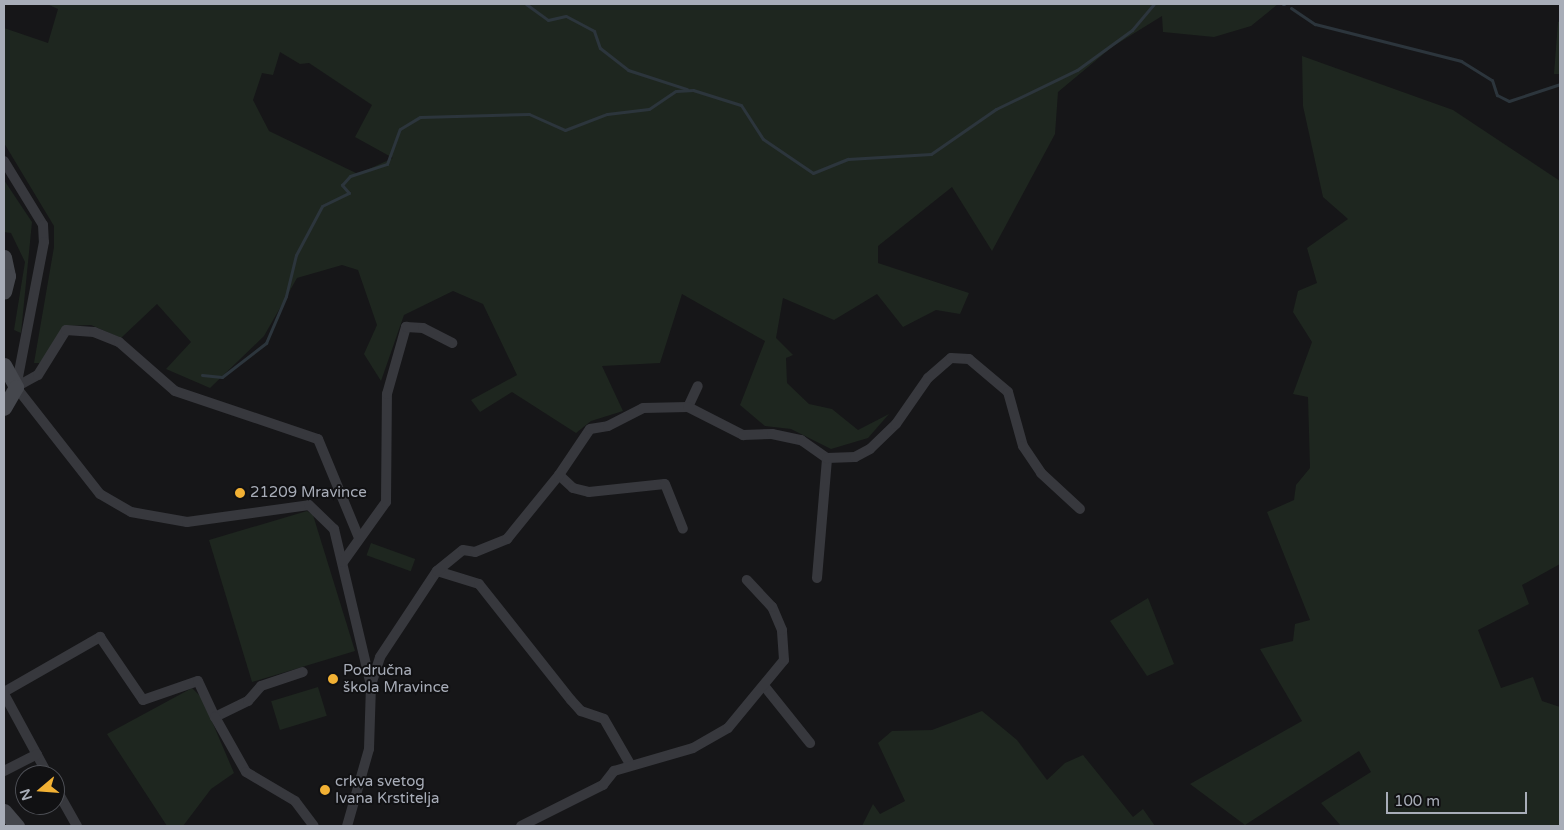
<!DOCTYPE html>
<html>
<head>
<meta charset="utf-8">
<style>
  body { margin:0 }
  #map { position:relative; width:1564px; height:830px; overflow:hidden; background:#161618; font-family:"Varela Round",sans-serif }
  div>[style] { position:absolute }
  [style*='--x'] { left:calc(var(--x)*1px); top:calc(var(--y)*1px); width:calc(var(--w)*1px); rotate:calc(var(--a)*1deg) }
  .green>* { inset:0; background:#1e261f; transform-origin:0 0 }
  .stream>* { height:3px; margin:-1.5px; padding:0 1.5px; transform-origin:1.5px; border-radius:1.5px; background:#2c353c }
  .minor>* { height:10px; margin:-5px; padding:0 5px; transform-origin:5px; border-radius:5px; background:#37383d }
  .secondary>* { height:15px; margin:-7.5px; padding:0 7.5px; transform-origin:7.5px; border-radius:7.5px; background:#45474d }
  .dots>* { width:14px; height:14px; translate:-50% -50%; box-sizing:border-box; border:2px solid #111113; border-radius:50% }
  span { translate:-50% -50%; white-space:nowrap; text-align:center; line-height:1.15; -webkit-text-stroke:4px #111113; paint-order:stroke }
  .poi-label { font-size:15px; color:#a8adb8 }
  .left { translate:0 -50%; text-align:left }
  .frame { position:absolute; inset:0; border:5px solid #a8adb8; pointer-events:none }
  .north { position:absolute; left:15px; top:765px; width:50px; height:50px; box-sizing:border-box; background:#111113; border:1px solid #4d4f55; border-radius:50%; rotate:252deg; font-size:14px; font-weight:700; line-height:20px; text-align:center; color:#a8adb8 }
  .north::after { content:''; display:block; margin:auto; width:18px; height:22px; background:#f2b134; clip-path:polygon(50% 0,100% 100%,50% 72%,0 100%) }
  .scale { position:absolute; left:1386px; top:792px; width:141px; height:22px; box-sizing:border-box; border:2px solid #a8adb8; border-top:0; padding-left:6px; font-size:15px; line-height:18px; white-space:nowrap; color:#a8adb8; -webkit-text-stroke:4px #111113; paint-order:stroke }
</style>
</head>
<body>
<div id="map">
  <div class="green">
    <div style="clip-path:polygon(evenodd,47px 4px,1278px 4px,1251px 26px,1214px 37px,1163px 32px,1162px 16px,1112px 47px,1058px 92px,1055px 134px,992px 251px,952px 187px,878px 246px,878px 263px,969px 293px,960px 314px,936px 310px,903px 327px,877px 294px,834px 320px,783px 298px,776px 338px,793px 355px,786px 358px,787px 383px,809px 404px,832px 409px,858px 430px,889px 414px,868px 438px,831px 449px,791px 429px,765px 426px,740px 405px,765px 341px,682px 294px,660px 363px,602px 366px,623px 411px,591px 421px,576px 433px,512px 392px,480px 412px,471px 400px,517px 375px,483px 304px,453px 291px,404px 315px,381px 381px,364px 354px,377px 325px,358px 270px,342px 265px,297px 278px,264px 336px,210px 388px,166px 369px,191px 342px,157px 304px,121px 338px,91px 325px,64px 326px,40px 363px,34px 363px,54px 247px,54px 226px,4px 143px,4px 28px,48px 43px,58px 9px,47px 4px,280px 52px,300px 64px,309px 63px,372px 105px,355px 137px,393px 158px,358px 174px,269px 131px,253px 100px,262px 73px,273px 75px,280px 52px)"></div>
    <div style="clip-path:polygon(1560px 21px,1560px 74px,1554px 74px,1558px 22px)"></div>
    <div style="clip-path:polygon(1302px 56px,1453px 110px,1560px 181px,1560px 564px,1522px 585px,1529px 604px,1478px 630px,1501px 688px,1533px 677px,1542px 701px,1560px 707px,1560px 826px,1341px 826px,1321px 803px,1371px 772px,1359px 751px,1245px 825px,1190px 784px,1302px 721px,1260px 649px,1293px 641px,1295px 624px,1310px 620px,1267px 512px,1294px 500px,1296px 485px,1310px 468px,1308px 397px,1293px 394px,1312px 342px,1293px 312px,1298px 291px,1317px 283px,1307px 248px,1348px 219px,1323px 197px,1303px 106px)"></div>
    <div style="clip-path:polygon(4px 180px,32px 222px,21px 333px,14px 330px,25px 262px,11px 233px,4px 232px)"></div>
    <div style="clip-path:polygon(307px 511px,313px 515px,355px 651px,252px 682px,209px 540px)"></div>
    <div style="left:371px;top:543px;width:47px;height:13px;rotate:20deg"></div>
    <div style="clip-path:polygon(1148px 598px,1174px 664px,1147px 676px,1110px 621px)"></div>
    <div style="left:318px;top:687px;width:30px;height:49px;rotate:73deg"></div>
    <div style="clip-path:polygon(192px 688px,202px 698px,234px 773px,211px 789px,183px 826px,167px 826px,107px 734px)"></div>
    <div style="clip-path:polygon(982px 711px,1017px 740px,1047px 780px,1065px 763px,1083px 755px,1133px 817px,1143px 809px,1155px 826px,862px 826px,873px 804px,880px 814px,905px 801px,878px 743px,892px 731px,932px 730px)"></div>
  </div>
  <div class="stream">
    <div style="--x:526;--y:4;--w:27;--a:36"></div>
    <div style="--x:548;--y:20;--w:18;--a:-13"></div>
    <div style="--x:566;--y:16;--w:32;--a:28"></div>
    <div style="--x:594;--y:31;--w:18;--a:71"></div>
    <div style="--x:600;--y:48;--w:36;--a:38"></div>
    <div style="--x:628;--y:70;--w:62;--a:17.9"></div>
    <div style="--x:1283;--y:4;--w:1;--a:0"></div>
    <div style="--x:1291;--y:8;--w:29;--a:34"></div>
    <div style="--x:1315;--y:24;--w:151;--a:14.2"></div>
    <div style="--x:1461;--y:61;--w:36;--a:32"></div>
    <div style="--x:1492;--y:80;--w:16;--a:72"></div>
    <div style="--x:1497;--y:95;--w:13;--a:27"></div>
    <div style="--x:1509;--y:101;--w:54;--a:-18.4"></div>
    <div style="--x:202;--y:375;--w:20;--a:6"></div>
    <div style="--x:222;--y:377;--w:56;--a:-37.7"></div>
    <div style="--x:266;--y:343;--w:51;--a:-66.9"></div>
    <div style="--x:286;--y:296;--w:42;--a:-76.3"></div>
    <div style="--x:296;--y:255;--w:55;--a:-62"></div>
    <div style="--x:322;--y:206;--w:30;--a:-26"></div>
    <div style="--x:349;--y:193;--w:11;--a:-131"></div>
    <div style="--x:342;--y:185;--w:12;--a:-48"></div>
    <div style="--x:350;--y:176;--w:39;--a:-18"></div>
    <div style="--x:387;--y:164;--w:37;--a:-70"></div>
    <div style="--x:400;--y:129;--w:23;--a:-31"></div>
    <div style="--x:420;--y:117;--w:109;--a:-1.6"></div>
    <div style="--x:529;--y:114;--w:39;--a:24"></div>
    <div style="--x:565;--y:130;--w:45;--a:-20.9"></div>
    <div style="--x:607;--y:114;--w:42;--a:-6.8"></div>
    <div style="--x:649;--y:109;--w:32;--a:-34"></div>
    <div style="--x:676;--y:91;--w:17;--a:-3"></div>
    <div style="--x:693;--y:90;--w:50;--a:17.4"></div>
    <div style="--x:741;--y:105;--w:40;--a:57.1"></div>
    <div style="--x:763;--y:139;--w:60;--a:34.2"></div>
    <div style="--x:813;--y:173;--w:38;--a:-22"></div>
    <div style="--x:848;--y:159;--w:83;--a:-3.4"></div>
    <div style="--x:931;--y:154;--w:79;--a:-34.7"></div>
    <div style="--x:996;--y:109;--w:90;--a:-25.7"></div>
    <div style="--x:1077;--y:70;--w:68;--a:-36"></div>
    <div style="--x:1132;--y:30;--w:34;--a:-50"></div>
  </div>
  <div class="minor">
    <div style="--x:4;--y:161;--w:75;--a:58.6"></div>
    <div style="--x:43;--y:225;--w:17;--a:87"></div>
    <div style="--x:44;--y:242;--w:148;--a:100.9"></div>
    <div style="--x:16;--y:387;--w:136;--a:51.9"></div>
    <div style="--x:100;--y:494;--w:36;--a:30"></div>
    <div style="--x:131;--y:512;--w:57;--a:10.1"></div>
    <div style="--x:187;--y:522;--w:123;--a:-7.9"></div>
    <div style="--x:309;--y:505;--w:35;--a:44"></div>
    <div style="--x:334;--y:529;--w:160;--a:76.7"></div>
    <div style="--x:371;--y:685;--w:64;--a:91.8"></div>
    <div style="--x:369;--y:749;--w:80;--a:105.9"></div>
    <div style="--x:16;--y:387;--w:25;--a:-29"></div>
    <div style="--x:38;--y:375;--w:53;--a:-58.1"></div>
    <div style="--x:66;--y:330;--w:28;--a:4"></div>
    <div style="--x:94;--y:332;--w:27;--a:22"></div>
    <div style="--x:119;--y:342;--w:74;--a:41.2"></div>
    <div style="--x:175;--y:391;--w:151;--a:18.6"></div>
    <div style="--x:318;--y:439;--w:107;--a:67.5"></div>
    <div style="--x:688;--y:407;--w:23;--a:-65"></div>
    <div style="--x:559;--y:475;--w:19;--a:43"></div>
    <div style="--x:573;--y:488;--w:16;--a:14"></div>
    <div style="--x:589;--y:492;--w:76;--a:-6"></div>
    <div style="--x:665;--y:484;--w:48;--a:68.2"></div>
    <div style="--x:343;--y:562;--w:74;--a:-54.4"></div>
    <div style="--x:386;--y:502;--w:108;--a:-89.5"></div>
    <div style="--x:387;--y:394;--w:70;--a:-74.2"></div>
    <div style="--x:406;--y:327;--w:17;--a:3"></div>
    <div style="--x:423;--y:328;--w:33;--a:27"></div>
    <div style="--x:437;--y:571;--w:44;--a:17.2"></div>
    <div style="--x:479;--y:584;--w:148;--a:51.6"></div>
    <div style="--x:571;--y:700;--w:15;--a:48"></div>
    <div style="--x:581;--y:711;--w:24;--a:19"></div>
    <div style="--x:604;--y:719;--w:52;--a:60"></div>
    <div style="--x:817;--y:578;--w:120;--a:-85.2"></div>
    <div style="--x:371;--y:685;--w:29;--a:-72"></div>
    <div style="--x:380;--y:657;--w:103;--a:-56.5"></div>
    <div style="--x:437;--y:571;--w:33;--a:-39"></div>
    <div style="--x:463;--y:550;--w:12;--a:9"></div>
    <div style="--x:475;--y:552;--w:35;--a:-22"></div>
    <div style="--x:507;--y:539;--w:82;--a:-50.9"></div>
    <div style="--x:559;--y:475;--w:55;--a:-56"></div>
    <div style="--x:590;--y:429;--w:18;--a:-9"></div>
    <div style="--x:608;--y:426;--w:39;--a:-27"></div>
    <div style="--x:643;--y:408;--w:45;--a:-1.3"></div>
    <div style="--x:688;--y:407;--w:62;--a:27"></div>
    <div style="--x:743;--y:435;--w:29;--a:-2"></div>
    <div style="--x:772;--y:434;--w:30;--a:12"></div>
    <div style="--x:801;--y:440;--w:32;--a:35"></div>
    <div style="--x:827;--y:458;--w:28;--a:-2"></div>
    <div style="--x:855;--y:457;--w:17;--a:-28"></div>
    <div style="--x:870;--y:449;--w:36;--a:-44"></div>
    <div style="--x:896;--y:424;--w:56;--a:-55.2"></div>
    <div style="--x:928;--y:378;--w:30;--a:-41"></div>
    <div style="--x:951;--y:358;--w:18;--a:3"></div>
    <div style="--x:969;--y:359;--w:51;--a:40.2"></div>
    <div style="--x:1008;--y:392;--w:56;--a:74.5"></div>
    <div style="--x:1023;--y:446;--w:32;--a:56"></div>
    <div style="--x:1041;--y:473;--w:53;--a:42.7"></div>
    <div style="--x:765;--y:687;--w:72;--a:51.2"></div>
    <div style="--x:4;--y:692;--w:111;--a:-29.8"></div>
    <div style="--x:100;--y:637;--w:76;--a:55.7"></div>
    <div style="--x:143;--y:700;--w:58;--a:-19.1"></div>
    <div style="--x:198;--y:681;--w:40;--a:65"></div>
    <div style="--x:215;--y:717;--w:37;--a:-26"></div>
    <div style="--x:248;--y:701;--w:20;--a:-49"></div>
    <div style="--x:261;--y:686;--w:44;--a:-18.4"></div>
    <div style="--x:4;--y:694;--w:92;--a:61.5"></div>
    <div style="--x:215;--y:717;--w:63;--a:60.6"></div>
    <div style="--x:246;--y:772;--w:57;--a:30.6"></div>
    <div style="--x:295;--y:801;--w:31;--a:53"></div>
    <div style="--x:4;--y:771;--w:37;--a:-27"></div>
    <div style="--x:55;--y:787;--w:45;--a:60.6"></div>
    <div style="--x:521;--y:826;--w:92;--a:-26.6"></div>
    <div style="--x:603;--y:785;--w:18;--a:-52"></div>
    <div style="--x:614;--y:771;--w:82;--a:-16.2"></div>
    <div style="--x:693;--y:748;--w:40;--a:-29.7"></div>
    <div style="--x:728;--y:728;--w:88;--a:-50.5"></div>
    <div style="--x:784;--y:660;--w:30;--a:-94"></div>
    <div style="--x:782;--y:630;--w:25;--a:-113"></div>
    <div style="--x:772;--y:607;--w:37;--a:-133"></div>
  </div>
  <div class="secondary">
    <div style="--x:4;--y:257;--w:19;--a:78"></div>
    <div style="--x:8;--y:276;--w:16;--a:104"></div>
    <div style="--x:4;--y:365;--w:25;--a:61"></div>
    <div style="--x:16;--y:387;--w:24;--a:120"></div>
    <div style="--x:4;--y:811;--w:20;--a:49"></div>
  </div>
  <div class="dots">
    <div style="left:240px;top:493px;background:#f2b134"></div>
    <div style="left:333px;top:679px;background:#f2b134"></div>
    <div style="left:325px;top:790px;background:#f2b134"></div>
  </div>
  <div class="poi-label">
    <span class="left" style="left:250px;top:493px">21209 Mravince</span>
    <span class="left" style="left:343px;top:679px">Područna<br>škola Mravince</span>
    <span class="left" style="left:335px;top:790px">crkva svetog<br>Ivana Krstitelja</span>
  </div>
  <div class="frame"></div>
  <div class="north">N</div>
  <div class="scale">100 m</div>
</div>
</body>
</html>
